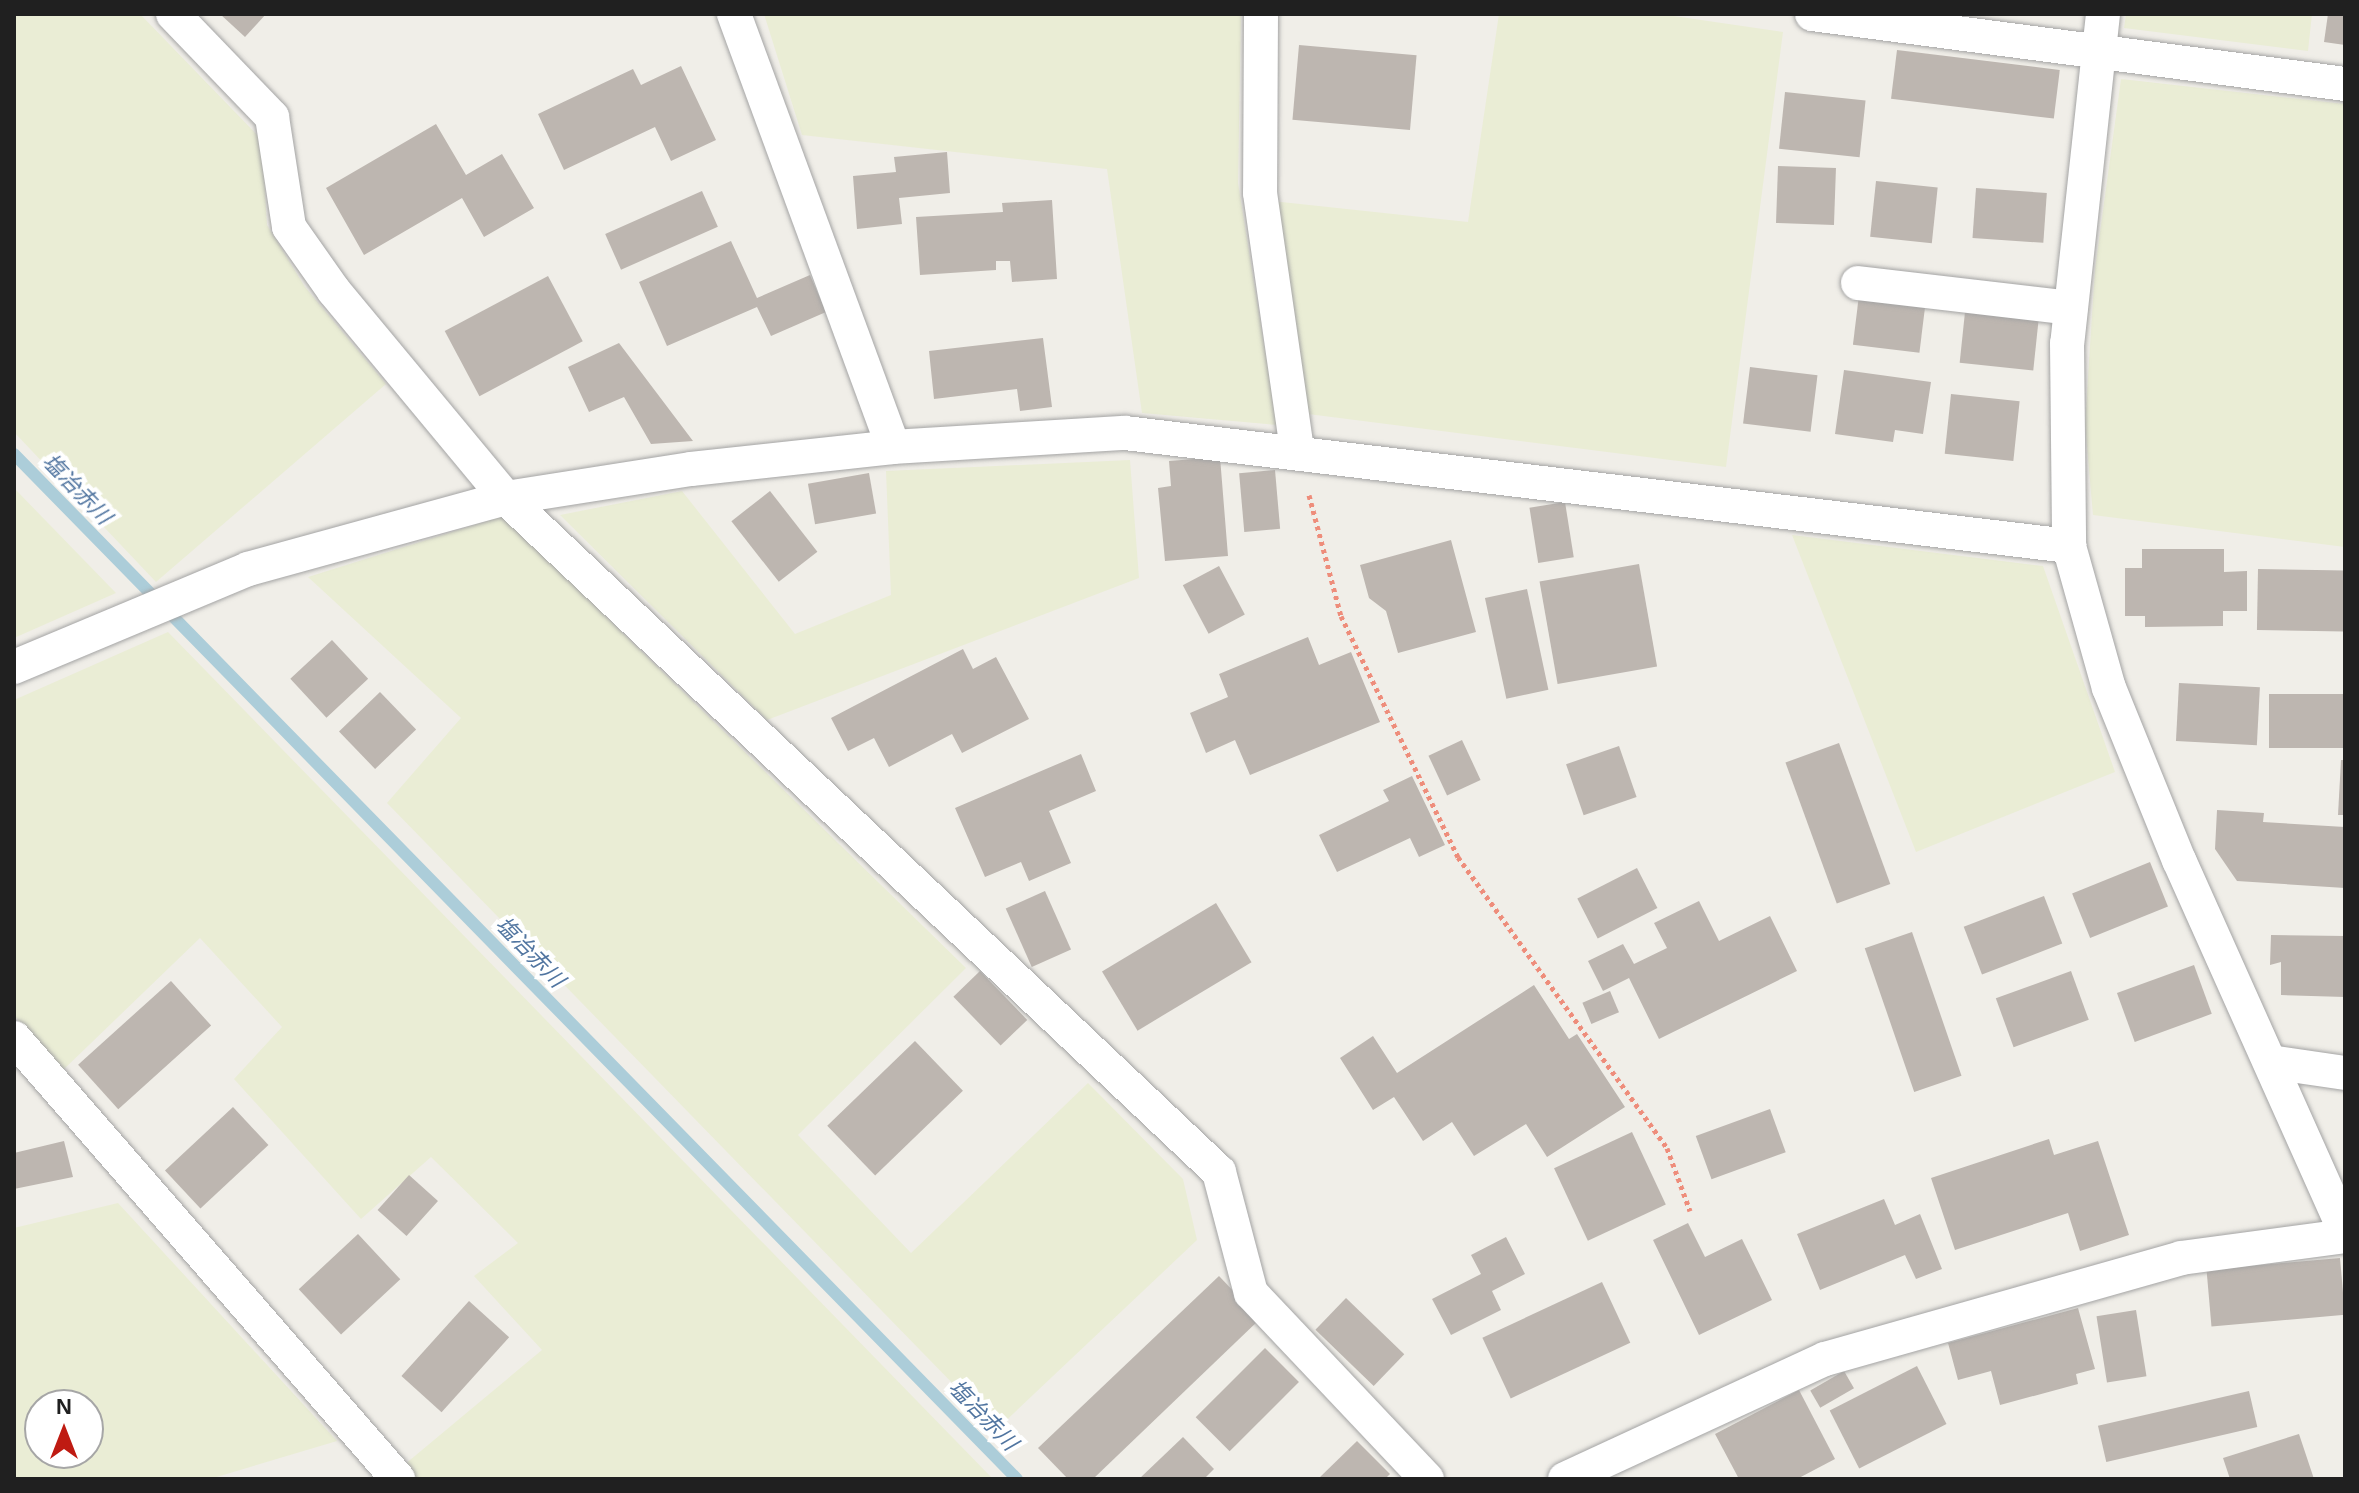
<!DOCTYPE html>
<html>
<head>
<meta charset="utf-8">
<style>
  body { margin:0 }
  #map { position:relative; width:2359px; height:1493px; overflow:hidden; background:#f0eee8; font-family:Arial,"Noto Sans JP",sans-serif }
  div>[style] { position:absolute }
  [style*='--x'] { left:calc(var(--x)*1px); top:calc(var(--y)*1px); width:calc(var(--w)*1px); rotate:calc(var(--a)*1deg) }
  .farmland>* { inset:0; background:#eaedd5 }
  .stream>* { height:12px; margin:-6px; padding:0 6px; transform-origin:6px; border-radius:6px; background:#accdd9 }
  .building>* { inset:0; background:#bdb6b0; transform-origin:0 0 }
  .path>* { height:5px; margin-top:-2.5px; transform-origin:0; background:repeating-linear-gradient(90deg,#ee8d7b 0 4px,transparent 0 8px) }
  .roads { filter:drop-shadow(0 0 2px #a4a4a4) drop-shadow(0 0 2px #a4a4a4) }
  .street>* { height:34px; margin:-17px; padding:0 17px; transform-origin:17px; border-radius:17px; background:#fff }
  span { translate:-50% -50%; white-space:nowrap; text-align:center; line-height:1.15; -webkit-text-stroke:8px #fff; paint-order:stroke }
  .water-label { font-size:22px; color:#5175a0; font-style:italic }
  .frame { position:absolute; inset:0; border:16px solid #202020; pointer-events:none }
  .north { position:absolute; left:24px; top:1389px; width:80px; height:80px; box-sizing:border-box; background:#fff; border:2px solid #a6a6a6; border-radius:50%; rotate:0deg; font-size:22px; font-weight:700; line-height:32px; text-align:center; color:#202020 }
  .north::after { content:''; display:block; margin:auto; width:28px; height:36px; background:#bf1b12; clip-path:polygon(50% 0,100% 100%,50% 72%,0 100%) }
</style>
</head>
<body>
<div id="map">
  <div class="farmland">
    <div style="clip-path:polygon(14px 14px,140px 14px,262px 140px,267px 225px,305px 287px,386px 384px,156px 582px,14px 432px)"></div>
    <div style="clip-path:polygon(764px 14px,1241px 14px,1238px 183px,1277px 425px,1142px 413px,1107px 169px,802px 135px)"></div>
    <div style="clip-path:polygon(1499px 14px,1660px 14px,1783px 32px,1726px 467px,1308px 414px,1272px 201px,1468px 222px)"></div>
    <div style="clip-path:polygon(2126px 14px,2312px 14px,2308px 51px,2124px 28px)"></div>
    <div style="clip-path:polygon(2121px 79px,2345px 104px,2345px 547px,2093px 515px,2085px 424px,2095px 269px)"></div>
    <div style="clip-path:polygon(1130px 460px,1139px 578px,767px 720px,560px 515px,682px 491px,795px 634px,891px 595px,886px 471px)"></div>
    <div style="clip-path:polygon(14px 488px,116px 593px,14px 638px)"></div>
    <div style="clip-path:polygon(503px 516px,966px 968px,798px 1135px,911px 1253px,1088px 1083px,1183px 1179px,1197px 1240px,997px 1429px,387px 803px,461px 718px,308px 577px)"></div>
    <div style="clip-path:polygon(1792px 535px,2043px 566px,2115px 772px,1916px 852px)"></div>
    <div style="clip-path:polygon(168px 632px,993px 1479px,416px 1479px,404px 1465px,542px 1350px,474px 1276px,518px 1243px,431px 1157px,361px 1219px,234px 1079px,282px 1027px,200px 938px,61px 1072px,14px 1015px,14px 700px)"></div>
    <div style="clip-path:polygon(evenodd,118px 1203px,337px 1441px,210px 1479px,14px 1479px,14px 1228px,118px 1203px,40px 1405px,88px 1405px,88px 1453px,40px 1453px,40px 1405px)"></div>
  </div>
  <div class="stream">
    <div style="--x:14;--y:454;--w:1434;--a:45.62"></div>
  </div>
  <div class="building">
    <div style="clip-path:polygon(220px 14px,266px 14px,245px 37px)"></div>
    <div style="clip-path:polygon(2328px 14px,2345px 14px,2345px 45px,2324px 42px)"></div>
    <div style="left:1299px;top:45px;width:118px;height:75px;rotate:5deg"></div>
    <div style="left:1897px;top:50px;width:164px;height:49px;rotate:7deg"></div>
    <div style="clip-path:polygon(681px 66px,716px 140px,671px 161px,655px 127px,564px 170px,538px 114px,633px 69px,641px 85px)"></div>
    <div style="left:1785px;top:92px;width:81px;height:57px;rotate:6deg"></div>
    <div style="clip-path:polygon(436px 124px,466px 175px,502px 154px,534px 208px,484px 237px,462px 198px,364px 255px,326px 188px)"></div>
    <div style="clip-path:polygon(947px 152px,950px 193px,899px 198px,902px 224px,857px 229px,853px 176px,896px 172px,894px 157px)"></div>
    <div style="left:1778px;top:166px;width:58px;height:57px;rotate:2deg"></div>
    <div style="left:1876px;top:181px;width:62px;height:56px;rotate:6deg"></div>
    <div style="left:1976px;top:188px;width:71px;height:50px;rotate:4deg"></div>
    <div style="left:702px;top:191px;width:39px;height:106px;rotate:66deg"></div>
    <div style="clip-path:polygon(1052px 200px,1057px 279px,1012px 282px,1010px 261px,996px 261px,996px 270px,920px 275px,916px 217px,1003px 212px,1002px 203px)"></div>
    <div style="clip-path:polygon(731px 241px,757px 298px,810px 275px,826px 312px,771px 336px,757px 307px,667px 346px,639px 282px)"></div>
    <div style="left:548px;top:276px;width:74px;height:117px;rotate:62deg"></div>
    <div style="left:1859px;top:295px;width:67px;height:50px;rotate:7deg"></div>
    <div style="left:1965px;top:312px;width:74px;height:51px;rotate:6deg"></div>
    <div style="clip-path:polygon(1043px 338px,1052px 407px,1020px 411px,1017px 389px,934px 399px,929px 351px)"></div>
    <div style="clip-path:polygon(619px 343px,693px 441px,651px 444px,624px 397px,589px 412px,568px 367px)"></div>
    <div style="left:1750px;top:367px;width:68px;height:57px;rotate:7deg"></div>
    <div style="clip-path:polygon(1844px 370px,1931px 382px,1923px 434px,1895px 430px,1893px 442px,1835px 434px)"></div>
    <div style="left:1951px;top:394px;width:69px;height:60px;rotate:6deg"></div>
    <div style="clip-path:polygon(1220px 457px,1228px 556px,1165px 561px,1158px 488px,1171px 486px,1169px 461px)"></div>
    <div style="left:1275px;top:470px;width:59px;height:36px;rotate:85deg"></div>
    <div style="left:869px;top:473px;width:41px;height:62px;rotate:80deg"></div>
    <div style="left:770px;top:491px;width:77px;height:49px;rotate:52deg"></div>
    <div style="left:1565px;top:502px;width:56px;height:36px;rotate:81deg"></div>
    <div style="clip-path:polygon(1451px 540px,1476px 632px,1398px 653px,1386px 611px,1369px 598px,1360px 565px)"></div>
    <div style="clip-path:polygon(2142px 549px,2224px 549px,2224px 572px,2247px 571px,2247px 611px,2223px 611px,2223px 626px,2145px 627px,2145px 616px,2125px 616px,2125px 568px,2142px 568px)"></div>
    <div style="left:1639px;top:564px;width:104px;height:101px;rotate:80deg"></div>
    <div style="left:1219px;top:566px;width:55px;height:41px;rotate:62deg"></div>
    <div style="left:2258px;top:569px;width:87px;height:61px;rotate:1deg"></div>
    <div style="left:1527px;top:589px;width:103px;height:43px;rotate:78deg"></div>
    <div style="clip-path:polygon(1308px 637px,1319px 665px,1351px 652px,1380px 722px,1250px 775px,1235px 740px,1206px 753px,1190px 713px,1228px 697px,1219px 674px)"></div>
    <div style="left:332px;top:640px;width:53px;height:57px;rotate:47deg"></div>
    <div style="clip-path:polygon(963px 649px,973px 669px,996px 657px,1029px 719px,962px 753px,952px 734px,889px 767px,874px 738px,848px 751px,831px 718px)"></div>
    <div style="left:2179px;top:683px;width:81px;height:58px;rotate:3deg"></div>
    <div style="left:380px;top:692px;width:52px;height:57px;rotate:46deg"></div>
    <div style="left:2269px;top:694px;width:76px;height:54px"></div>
    <div style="left:1462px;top:740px;width:44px;height:37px;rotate:65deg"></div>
    <div style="left:1839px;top:743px;width:150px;height:57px;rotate:70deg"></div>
    <div style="left:1619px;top:746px;width:54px;height:56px;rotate:71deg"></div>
    <div style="clip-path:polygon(1081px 754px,1096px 791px,1049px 811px,1071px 863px,1029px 881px,1021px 862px,985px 877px,955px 808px)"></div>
    <div style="clip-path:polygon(2341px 760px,2345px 760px,2345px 815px,2338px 815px)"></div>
    <div style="clip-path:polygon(1412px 776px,1445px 845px,1419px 857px,1410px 838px,1337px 872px,1319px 835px,1389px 801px,1383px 790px)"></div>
    <div style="clip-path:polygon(2217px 810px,2264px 813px,2263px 822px,2345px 827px,2345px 888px,2237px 881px,2215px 849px)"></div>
    <div style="left:2150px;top:862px;width:48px;height:84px;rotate:68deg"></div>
    <div style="left:1637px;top:868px;width:45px;height:67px;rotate:63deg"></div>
    <div style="left:1045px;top:891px;width:64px;height:43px;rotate:66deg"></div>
    <div style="left:2044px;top:896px;width:51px;height:86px;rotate:69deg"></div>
    <div style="clip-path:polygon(1699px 901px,1719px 941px,1770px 916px,1797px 971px,1659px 1039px,1629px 978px,1603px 991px,1588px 961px,1623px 944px,1634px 964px,1667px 948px,1654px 923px)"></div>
    <div style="left:1216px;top:903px;width:69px;height:133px;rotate:59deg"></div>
    <div style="left:1912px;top:932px;width:152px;height:50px;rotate:71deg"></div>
    <div style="clip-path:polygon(2271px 935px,2345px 936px,2345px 997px,2281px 995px,2281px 962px,2270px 965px)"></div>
    <div style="left:2194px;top:965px;width:52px;height:82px;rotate:70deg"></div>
    <div style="left:980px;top:971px;width:68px;height:37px;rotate:46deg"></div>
    <div style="left:2071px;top:971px;width:52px;height:80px;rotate:70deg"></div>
    <div style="left:171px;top:981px;width:60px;height:125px;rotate:48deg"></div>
    <div style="clip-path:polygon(1534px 985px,1569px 1039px,1577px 1034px,1625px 1107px,1547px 1157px,1526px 1124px,1474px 1156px,1452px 1122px,1423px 1141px,1394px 1097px,1373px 1110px,1340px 1058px,1373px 1036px,1397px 1073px)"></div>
    <div style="left:1610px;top:991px;width:23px;height:30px;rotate:67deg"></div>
    <div style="left:915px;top:1041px;width:69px;height:122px;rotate:46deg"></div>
    <div style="left:233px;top:1107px;width:52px;height:93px;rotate:47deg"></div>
    <div style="left:1770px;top:1109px;width:46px;height:79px;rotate:70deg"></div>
    <div style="left:1632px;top:1132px;width:80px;height:86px;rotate:65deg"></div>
    <div style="clip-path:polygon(2049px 1139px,2054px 1155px,2098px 1141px,2129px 1235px,2080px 1251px,2068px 1213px,1955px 1250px,1931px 1178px)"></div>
    <div style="clip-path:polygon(64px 1141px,73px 1177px,14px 1189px,14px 1153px)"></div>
    <div style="left:409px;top:1175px;width:39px;height:47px;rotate:42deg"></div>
    <div style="clip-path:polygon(1884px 1199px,1895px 1225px,1920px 1214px,1942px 1269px,1916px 1279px,1905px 1255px,1820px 1290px,1797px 1234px)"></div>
    <div style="clip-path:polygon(1688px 1223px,1705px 1257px,1742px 1239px,1772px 1300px,1699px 1335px,1653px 1240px)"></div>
    <div style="left:358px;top:1234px;width:62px;height:81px;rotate:47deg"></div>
    <div style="clip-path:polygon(1506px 1237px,1525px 1274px,1492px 1291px,1501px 1310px,1451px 1335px,1432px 1299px,1481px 1274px,1471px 1255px)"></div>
    <div style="left:2340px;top:1258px;width:57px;height:134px;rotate:85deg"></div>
    <div style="clip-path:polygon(1219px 1276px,1260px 1319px,1093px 1479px,1068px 1479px,1038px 1448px)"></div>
    <div style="left:1602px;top:1282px;width:67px;height:132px;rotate:65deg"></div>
    <div style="left:1346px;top:1298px;width:81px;height:44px;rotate:44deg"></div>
    <div style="left:469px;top:1301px;width:54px;height:101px;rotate:42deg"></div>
    <div style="clip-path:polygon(2078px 1308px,2095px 1369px,2076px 1374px,2078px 1384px,2000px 1405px,1991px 1371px,1958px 1380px,1948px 1343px)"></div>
    <div style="left:2136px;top:1310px;width:67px;height:40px;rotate:81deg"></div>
    <div style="left:1265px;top:1348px;width:48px;height:98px;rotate:45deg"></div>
    <div style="left:1917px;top:1366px;width:65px;height:98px;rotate:63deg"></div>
    <div style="left:1844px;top:1371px;width:20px;height:39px;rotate:60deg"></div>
    <div style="clip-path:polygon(1799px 1390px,1835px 1459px,1797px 1479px,1739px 1479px,1715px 1434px)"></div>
    <div style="left:2249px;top:1391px;width:37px;height:155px;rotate:77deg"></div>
    <div style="clip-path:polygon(2299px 1434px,2314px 1479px,2230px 1479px,2223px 1458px)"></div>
    <div style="clip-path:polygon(1183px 1437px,1214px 1469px,1204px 1479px,1139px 1479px)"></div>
    <div style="clip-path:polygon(1357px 1441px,1390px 1474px,1385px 1479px,1318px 1479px)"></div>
  </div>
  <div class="path">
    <div style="--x:1309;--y:495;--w:125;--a:75.2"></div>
    <div style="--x:1341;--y:616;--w:268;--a:64.1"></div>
    <div style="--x:1458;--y:857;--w:358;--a:54.3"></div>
    <div style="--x:1667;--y:1148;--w:67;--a:69.9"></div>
  </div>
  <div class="roads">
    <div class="street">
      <div style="--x:173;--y:14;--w:143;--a:46.1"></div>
      <div style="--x:272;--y:117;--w:111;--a:81.2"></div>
      <div style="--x:289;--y:227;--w:78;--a:54.9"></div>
      <div style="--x:334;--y:291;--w:269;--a:50.3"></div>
      <div style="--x:506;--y:498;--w:981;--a:43.39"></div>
      <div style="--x:1219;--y:1172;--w:125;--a:75.2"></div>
      <div style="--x:1251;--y:1293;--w:256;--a:46.6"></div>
      <div style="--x:734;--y:14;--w:461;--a:69.8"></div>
      <div style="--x:1261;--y:14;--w:179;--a:90.3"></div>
      <div style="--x:1260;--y:193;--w:261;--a:81.8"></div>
      <div style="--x:1812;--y:14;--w:538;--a:7.48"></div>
      <div style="--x:2103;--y:14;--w:331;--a:96.2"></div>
      <div style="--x:2067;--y:343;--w:203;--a:89.4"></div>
      <div style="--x:2069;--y:546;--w:148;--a:74.3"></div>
      <div style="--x:2109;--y:688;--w:186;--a:67.9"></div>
      <div style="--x:2179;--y:860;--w:406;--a:65.9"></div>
      <div style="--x:1858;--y:283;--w:214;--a:6.7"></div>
      <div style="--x:14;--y:667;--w:254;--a:-22.7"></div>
      <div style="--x:248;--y:569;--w:268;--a:-15.4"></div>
      <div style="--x:506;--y:498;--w:187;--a:-8.9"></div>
      <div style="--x:691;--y:469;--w:203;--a:-6.2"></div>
      <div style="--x:893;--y:447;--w:232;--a:-3.5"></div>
      <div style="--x:1125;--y:433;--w:951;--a:6.83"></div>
      <div style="--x:14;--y:1038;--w:585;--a:48.95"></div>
      <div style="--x:2270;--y:1062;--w:76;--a:8.3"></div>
      <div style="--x:1565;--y:1479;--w:286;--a:-24.8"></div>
      <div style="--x:1825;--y:1359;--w:370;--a:-15.8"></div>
      <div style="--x:2181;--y:1258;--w:165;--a:-7.6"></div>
    </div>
  </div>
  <div class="water-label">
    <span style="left:77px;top:489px;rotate:46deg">塩冶赤川</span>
    <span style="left:530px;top:952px;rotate:46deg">塩冶赤川</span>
    <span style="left:983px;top:1415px;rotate:46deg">塩冶赤川</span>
  </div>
  <div class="frame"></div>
  <div class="north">N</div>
</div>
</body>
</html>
